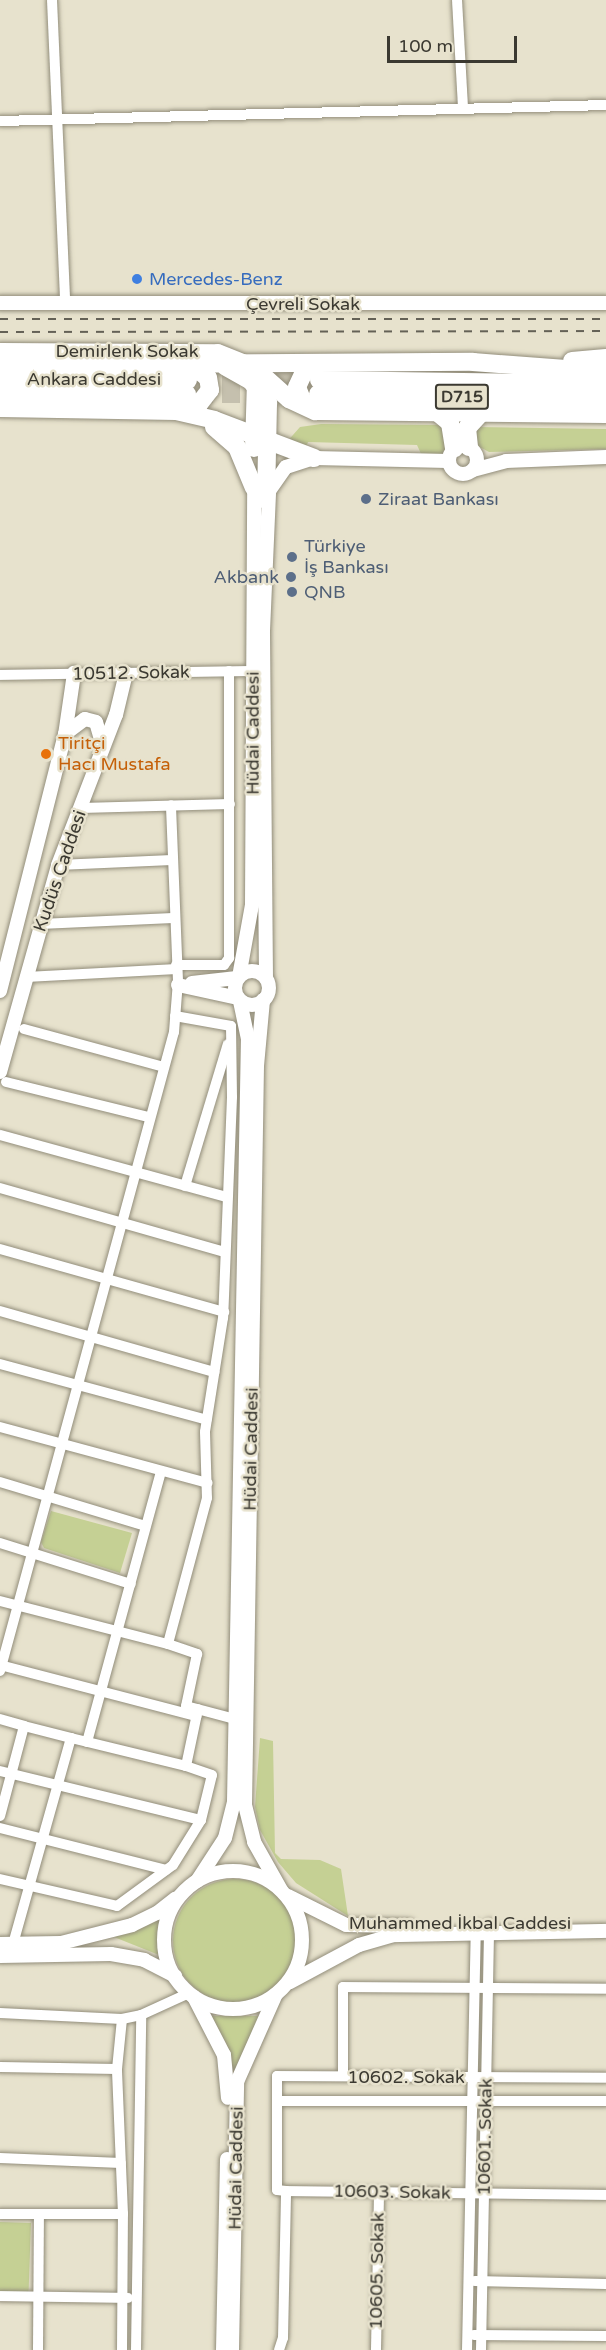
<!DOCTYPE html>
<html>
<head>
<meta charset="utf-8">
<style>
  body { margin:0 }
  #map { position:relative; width:606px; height:2350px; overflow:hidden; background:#e7e2cd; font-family:"Varela Round",sans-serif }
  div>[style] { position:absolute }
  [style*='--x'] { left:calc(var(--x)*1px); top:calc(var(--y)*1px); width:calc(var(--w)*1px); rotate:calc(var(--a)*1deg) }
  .green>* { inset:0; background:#c5d094; transform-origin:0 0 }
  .round { border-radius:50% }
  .trunk-tunnel>* { height:18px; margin-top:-9px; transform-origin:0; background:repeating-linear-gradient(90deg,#c5c0ae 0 18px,transparent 0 27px) }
  .roads { filter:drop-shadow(0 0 2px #928d7a) drop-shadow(0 0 2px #928d7a) }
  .minor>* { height:10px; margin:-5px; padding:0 5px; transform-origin:5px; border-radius:5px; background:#fff }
  .tertiary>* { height:14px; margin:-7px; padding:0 7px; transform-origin:7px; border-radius:7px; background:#fff }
  .tertiary>.ring { margin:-7px; padding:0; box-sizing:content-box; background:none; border:14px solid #fff; border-radius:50% }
  .trunk>* { height:18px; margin:-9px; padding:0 9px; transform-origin:9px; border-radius:9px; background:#fff }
  .rail>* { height:2px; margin-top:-1px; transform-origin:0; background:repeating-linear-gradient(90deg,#646156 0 8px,transparent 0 16px) }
  .dots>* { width:16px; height:16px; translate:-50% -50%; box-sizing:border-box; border:3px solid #e7e2cd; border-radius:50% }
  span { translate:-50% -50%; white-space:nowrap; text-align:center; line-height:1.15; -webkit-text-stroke:5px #e7e2cd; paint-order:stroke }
  .shield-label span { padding:2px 4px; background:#e7e2cd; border:2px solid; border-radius:4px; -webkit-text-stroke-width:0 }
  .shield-label { font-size:16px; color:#3b3931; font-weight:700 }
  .shop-label { font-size:18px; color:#366cbe }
  .left { translate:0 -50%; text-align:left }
  .street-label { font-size:18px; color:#3b3931 }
  .service-label { font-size:18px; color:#4e5e75 }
  .right { translate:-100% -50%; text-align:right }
  .food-label { font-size:18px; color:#c56008 }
  .scale { position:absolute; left:387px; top:36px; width:130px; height:27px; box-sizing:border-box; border:3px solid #3b3931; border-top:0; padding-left:8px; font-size:18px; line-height:21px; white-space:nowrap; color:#3b3931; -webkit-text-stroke:4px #e7e2cd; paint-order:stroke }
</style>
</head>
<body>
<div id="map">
  <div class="green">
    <div style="clip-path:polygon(321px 424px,444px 425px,449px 438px,442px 458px,422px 456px,417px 445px,308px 442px,304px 452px,285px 444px,300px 427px)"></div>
    <div style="clip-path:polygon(476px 427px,606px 429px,606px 449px,489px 452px,476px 445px)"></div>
    <div style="clip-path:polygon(51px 1511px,132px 1533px,120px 1573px,44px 1548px,41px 1542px)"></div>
    <div style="clip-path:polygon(260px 1738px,273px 1741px,275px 1853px,281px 1859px,320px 1860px,341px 1869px,348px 1916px,296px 1883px,278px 1862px,260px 1830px,255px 1807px)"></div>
    <div class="round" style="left:173px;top:1879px;width:124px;height:124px"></div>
    <div style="clip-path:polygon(168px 1911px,163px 1932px,164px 1957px,114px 1937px)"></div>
    <div style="clip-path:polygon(211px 2016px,263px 2016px,246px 2045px,235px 2075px,226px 2043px)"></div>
    <div style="left:0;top:2222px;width:31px;height:70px;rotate:2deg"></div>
  </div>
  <div class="trunk-tunnel">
    <div style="--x:195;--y:380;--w:119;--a:0"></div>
    <div style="--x:195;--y:394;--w:74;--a:0"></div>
  </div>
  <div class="roads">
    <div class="minor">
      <div style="--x:52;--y:0;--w:303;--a:87.5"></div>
      <div style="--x:457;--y:0;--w:109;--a:86.8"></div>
      <div style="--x:0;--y:121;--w:606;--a:-1.51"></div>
      <div style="--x:0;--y:675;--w:261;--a:-0.9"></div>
      <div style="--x:81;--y:808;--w:149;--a:-1.5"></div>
      <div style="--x:58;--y:865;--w:114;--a:-2.5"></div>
      <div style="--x:40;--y:924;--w:133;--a:-2.6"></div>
      <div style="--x:176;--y:965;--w:48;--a:0"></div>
      <div style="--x:224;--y:965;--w:9;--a:-54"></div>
      <div style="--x:229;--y:958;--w:287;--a:-90"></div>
      <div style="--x:26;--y:977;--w:151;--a:-3"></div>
      <div style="--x:175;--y:1016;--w:57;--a:10.1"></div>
      <div style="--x:231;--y:1026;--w:71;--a:89.2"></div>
      <div style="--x:232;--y:1097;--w:221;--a:92.3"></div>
      <div style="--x:223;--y:1318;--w:115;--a:99"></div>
      <div style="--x:205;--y:1432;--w:66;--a:88.3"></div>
      <div style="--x:207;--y:1498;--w:151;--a:105"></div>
      <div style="--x:168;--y:1644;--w:31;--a:19"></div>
      <div style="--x:197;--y:1654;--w:53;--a:101.9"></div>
      <div style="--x:186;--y:1706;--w:51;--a:14.9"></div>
      <div style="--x:24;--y:1029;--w:145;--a:15.2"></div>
      <div style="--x:6;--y:1082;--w:147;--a:13.8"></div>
      <div style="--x:0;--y:1135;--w:235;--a:15.3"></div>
      <div style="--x:185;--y:1186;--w:148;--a:-73.2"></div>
      <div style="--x:0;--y:1188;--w:234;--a:15.9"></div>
      <div style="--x:0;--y:1249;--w:233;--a:15.7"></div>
      <div style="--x:0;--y:1311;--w:223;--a:15.9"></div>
      <div style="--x:0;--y:1364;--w:214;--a:15.1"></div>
      <div style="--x:0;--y:1427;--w:215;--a:15.1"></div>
      <div style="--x:0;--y:1482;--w:152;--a:16.8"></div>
      <div style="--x:0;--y:1543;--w:137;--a:17.4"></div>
      <div style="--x:0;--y:1601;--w:173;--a:14.4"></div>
      <div style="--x:0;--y:1665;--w:203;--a:14.6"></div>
      <div style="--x:0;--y:1671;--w:662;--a:-74.77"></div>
      <div style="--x:174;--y:1032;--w:51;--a:-85.5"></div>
      <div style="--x:178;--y:981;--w:176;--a:-92.3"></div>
      <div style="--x:0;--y:1719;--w:25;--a:16"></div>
      <div style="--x:24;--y:1726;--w:93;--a:104.9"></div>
      <div style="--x:24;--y:1726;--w:49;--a:14.3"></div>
      <div style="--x:87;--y:1742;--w:281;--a:-74.7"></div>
      <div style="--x:0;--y:1771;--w:207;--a:13.7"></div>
      <div style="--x:0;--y:1828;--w:171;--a:14.2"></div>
      <div style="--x:0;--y:1879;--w:120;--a:13"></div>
      <div style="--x:117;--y:1906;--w:69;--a:-36.2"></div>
      <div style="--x:173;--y:1865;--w:53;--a:-58.1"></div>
      <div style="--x:201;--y:1820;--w:46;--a:-76.3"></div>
      <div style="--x:212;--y:1775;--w:28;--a:-161"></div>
      <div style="--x:186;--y:1766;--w:58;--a:-78.1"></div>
      <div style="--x:13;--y:1944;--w:214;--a:-74.3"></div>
      <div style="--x:71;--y:1738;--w:118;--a:13.7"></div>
      <div style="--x:0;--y:2013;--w:122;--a:2.8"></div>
      <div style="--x:122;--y:2019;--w:19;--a:-12"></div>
      <div style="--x:141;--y:2015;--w:53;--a:-24.6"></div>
      <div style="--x:0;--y:2067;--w:117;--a:1"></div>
      <div style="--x:343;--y:2076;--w:89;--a:-90"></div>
      <div style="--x:343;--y:1987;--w:263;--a:0.4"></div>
      <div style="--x:277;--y:2101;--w:329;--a:0"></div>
      <div style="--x:0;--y:2158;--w:121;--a:2.4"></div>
      <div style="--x:286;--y:2191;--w:320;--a:0.7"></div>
      <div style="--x:0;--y:2214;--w:123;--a:0"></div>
      <div style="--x:475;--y:2281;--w:131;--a:1.3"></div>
      <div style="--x:0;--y:2296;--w:128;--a:0.9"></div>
      <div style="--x:474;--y:2335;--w:132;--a:0.4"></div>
      <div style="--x:38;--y:2350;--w:136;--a:-89.6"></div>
      <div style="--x:122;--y:2350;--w:136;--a:-89.6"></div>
      <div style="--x:123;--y:2214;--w:145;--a:-92.4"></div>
      <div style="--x:117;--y:2069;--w:50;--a:-84.3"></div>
      <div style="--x:136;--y:2350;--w:335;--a:-89.1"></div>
      <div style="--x:279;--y:2350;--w:13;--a:-72"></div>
      <div style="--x:283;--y:2338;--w:147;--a:-88.8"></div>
      <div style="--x:286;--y:2191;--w:9;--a:-174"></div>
      <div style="--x:277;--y:2190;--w:114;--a:-90"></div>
      <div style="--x:277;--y:2076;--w:329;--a:0.3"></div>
      <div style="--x:376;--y:2350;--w:158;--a:-88.9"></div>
      <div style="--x:467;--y:2350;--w:425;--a:-88.8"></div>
      <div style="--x:481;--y:2350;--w:426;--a:-88.9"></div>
    </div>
    <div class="tertiary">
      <div style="--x:0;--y:303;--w:606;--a:0"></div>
      <div style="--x:0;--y:350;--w:218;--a:0.3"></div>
      <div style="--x:218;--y:351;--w:35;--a:22"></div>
      <div class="ring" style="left:449px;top:446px;width:14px;height:14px"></div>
      <div style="--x:473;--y:470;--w:34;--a:-15"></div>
      <div style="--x:506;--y:461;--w:100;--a:-2.3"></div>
      <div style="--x:65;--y:734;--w:25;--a:-37"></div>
      <div style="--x:85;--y:719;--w:11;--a:15"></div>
      <div style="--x:96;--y:722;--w:25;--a:74"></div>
      <div class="ring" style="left:235px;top:971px;width:20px;height:20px"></div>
      <div style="--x:239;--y:977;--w:73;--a:-79.8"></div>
      <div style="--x:252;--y:905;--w:417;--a:-89.7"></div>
      <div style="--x:266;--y:978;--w:347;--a:-90.5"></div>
      <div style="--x:263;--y:631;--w:140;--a:-87.5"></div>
      <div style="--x:269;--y:491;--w:29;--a:-55"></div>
      <div style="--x:286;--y:467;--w:29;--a:-18"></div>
      <div style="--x:314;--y:458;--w:134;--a:1.3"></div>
      <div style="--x:192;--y:983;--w:45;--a:-6.3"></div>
      <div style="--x:178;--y:985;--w:61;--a:12.2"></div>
      <div style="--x:0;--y:991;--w:264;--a:-75.8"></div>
      <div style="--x:65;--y:735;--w:63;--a:-81.7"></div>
      <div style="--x:263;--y:1000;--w:66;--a:95.2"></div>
      <div style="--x:257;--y:1066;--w:739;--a:90.93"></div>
      <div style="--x:245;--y:1805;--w:38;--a:76"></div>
      <div style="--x:254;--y:1842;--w:55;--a:60.6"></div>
      <div style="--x:0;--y:1072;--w:215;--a:-74.3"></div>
      <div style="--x:58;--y:865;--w:161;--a:-68.9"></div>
      <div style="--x:116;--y:715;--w:43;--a:-76.6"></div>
      <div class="ring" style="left:164px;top:1871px;width:124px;height:124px"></div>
      <div style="--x:197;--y:1881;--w:51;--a:-56.9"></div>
      <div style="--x:225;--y:1838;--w:38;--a:-76"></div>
      <div style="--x:234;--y:1801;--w:762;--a:-88.95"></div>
      <div style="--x:248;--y:1039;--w:40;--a:-102"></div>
      <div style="--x:288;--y:1896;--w:65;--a:26.6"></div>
      <div style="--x:346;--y:1925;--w:63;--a:0.9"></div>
      <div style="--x:0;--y:1944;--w:61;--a:-0.9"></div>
      <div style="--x:61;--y:1943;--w:73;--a:-14.2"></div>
      <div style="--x:132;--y:1925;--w:28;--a:-26"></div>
      <div style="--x:157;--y:1913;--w:23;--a:-38"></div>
      <div style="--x:0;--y:1956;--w:111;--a:-1"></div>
      <div style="--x:111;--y:1954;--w:34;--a:10"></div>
      <div style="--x:144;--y:1960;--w:35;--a:27"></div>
      <div style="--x:290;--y:1982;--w:78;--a:-28.2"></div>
      <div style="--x:359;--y:1945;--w:37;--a:-16"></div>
      <div style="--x:395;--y:1935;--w:211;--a:-1.1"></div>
      <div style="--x:194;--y:1997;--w:65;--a:62.7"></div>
      <div style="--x:224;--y:2055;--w:43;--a:84.7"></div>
      <div style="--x:223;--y:2350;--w:191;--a:-88.8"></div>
      <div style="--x:232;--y:2350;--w:268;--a:-88.9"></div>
      <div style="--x:237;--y:2082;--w:96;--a:-66.1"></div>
    </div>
    <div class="trunk">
      <div style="--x:572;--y:361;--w:34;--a:-5"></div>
      <div style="--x:0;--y:365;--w:473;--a:-0.4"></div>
      <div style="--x:473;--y:362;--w:133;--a:4.3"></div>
      <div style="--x:251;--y:365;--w:51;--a:41.8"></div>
      <div style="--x:289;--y:399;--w:29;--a:25"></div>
      <div style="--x:315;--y:411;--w:291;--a:0.6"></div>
      <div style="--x:226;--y:367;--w:29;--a:29"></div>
      <div style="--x:251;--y:381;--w:28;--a:52"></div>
      <div style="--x:268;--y:403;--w:97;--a:91.2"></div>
      <div style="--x:0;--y:379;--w:188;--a:0.3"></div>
      <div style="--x:319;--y:380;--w:287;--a:0.8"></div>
      <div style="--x:0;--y:394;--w:187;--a:0"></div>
      <div style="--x:318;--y:394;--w:288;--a:1.2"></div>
      <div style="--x:0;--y:408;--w:176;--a:1"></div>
      <div style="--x:176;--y:411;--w:39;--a:13"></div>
      <div style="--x:214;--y:420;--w:107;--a:20.8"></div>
      <div style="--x:312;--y:408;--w:11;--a:-146"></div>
      <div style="--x:303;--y:402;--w:16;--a:-112"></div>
      <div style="--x:297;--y:387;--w:17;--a:-65"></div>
      <div style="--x:304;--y:372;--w:17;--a:-31"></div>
      <div style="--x:178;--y:411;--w:22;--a:-18"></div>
      <div style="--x:199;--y:404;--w:18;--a:-52"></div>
      <div style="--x:210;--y:390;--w:12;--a:-99"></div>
      <div style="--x:208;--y:378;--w:21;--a:-141"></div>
      <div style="--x:437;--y:412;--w:17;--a:40"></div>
      <div style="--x:450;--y:423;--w:26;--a:81"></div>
      <div style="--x:214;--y:427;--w:30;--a:41"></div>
      <div style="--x:237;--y:447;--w:44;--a:67.5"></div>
      <div style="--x:469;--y:447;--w:19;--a:-96"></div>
      <div style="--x:467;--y:428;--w:21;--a:-47"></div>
      <div style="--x:254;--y:448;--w:68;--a:-88.3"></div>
    </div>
  </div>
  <div class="rail">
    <div style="--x:0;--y:319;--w:606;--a:0"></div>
    <div style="--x:0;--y:332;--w:606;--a:-0.09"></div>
  </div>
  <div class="dots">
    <div style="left:137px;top:279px;background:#3f7fe0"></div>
    <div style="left:366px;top:499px;background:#5c6f8a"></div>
    <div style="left:292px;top:557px;background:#5c6f8a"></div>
    <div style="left:291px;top:577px;background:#5c6f8a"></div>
    <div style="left:292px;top:592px;background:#5c6f8a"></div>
    <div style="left:46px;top:754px;background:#e8710a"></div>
  </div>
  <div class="shield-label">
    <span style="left:462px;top:397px">D715</span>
  </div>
  <div class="shop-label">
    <span class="left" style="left:149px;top:279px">Mercedes-Benz</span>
  </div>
  <div class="street-label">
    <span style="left:303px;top:304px">Çevreli Sokak</span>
    <span style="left:127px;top:351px">Demirlenk Sokak</span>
    <span style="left:94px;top:379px">Ankara Caddesi</span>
    <span style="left:131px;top:673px;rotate:-1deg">10512. Sokak</span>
    <span style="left:253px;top:733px;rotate:-90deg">Hüdai Caddesi</span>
    <span style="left:60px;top:871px;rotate:-71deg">Kudüs Caddesi</span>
    <span style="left:251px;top:1449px;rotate:-89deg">Hüdai Caddesi</span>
    <span style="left:460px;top:1923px">Muhammed İkbal Caddesi</span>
    <span style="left:406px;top:2077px">10602. Sokak</span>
    <span style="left:485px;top:2137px;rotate:-89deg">10601. Sokak</span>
    <span style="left:236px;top:2168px;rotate:-89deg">Hüdai Caddesi</span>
    <span style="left:392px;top:2192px;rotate:1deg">10603. Sokak</span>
    <span style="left:377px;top:2271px;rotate:-89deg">10605. Sokak</span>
  </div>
  <div class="service-label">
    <span class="left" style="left:378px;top:499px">Ziraat Bankası</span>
    <span class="left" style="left:304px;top:557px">Türkiye<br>İş Bankası</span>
    <span class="right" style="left:279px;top:577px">Akbank</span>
    <span class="left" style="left:304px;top:592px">QNB</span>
  </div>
  <div class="food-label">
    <span class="left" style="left:58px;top:754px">Tiritçi<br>Hacı Mustafa</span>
  </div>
  <div class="scale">100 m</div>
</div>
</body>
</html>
